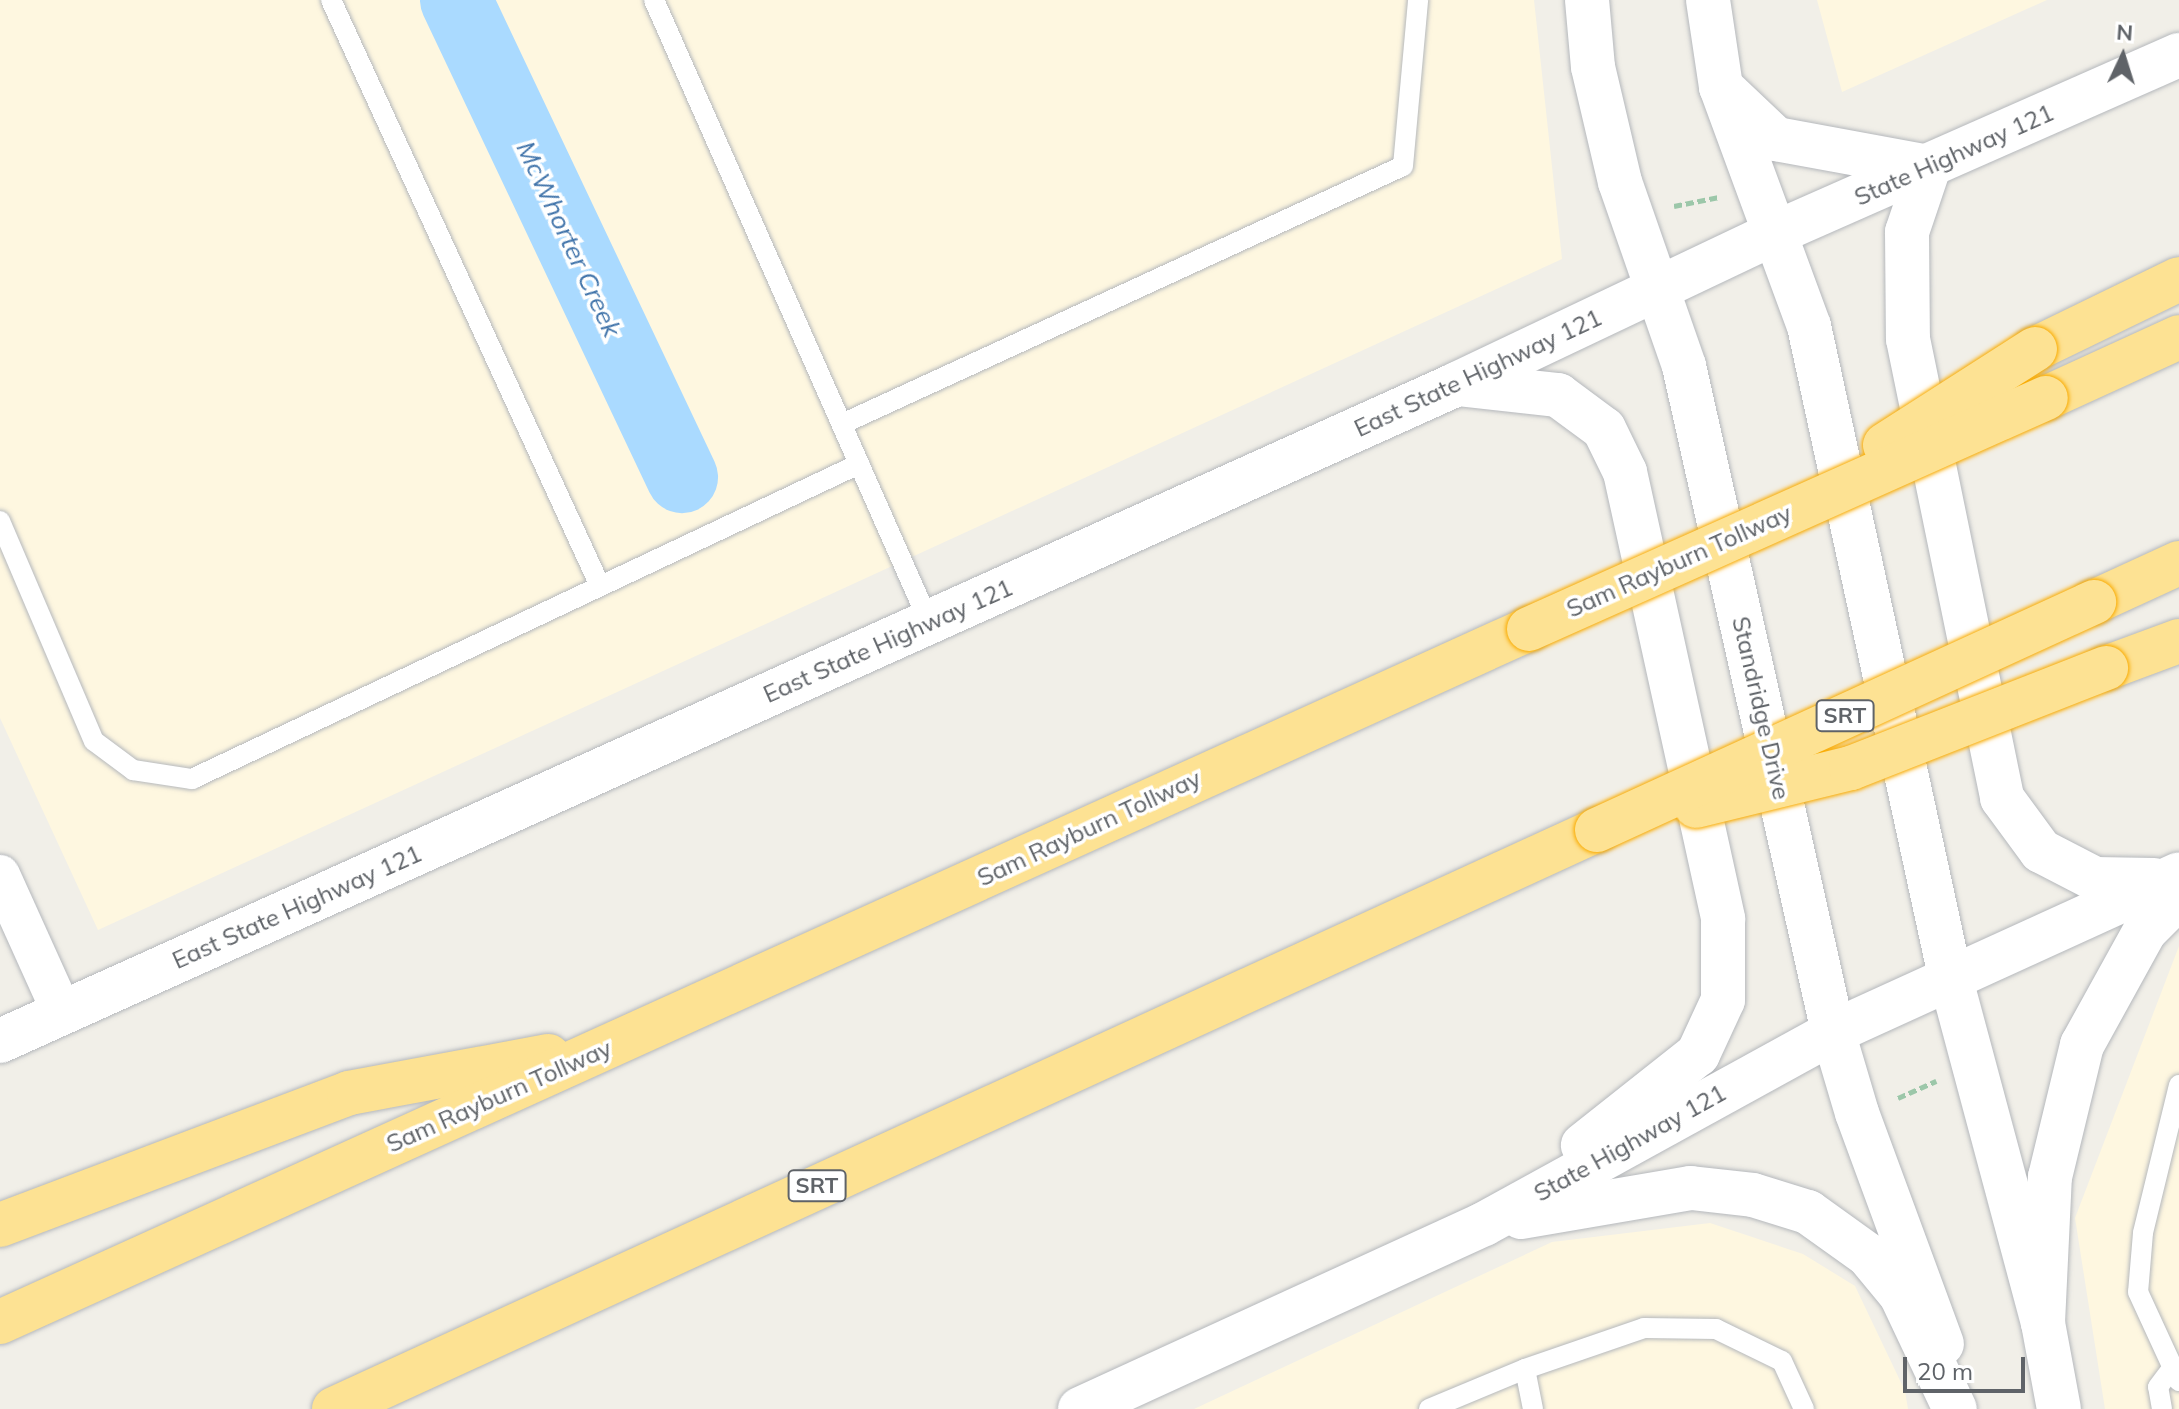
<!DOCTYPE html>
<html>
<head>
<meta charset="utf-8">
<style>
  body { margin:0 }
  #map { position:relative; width:2179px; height:1409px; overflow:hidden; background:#f1efe8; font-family:Mulish,sans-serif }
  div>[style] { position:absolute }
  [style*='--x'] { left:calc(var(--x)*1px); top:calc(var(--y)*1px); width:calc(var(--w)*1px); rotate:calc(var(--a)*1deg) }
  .commercial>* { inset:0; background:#fef7e0 }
  .river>* { height:72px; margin:-36px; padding:0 36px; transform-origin:36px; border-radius:36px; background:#aadaff }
  .path>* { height:5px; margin-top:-2.5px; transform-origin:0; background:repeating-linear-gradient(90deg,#9cc7a9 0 8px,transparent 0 12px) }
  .roads { filter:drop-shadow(0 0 2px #b5b8bc) drop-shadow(0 0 2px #b5b8bc) }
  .service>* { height:20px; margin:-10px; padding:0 10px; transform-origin:10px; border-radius:10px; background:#fff }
  .minor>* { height:40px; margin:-20px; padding:0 20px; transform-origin:20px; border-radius:20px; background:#fff }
  .tertiary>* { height:44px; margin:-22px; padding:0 22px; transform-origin:22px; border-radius:22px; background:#fff }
  .secondary>* { height:44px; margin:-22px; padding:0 22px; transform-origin:22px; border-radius:22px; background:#fff }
  .motorway>* { height:44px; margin:-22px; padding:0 22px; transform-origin:22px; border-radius:22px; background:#fde293 }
  .bridges { filter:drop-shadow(0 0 2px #f9ab00) drop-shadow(0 0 2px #f9ab00) }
  .motorway-bridge>* { height:44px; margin:-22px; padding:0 22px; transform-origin:22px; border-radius:22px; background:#fde293 }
  span { translate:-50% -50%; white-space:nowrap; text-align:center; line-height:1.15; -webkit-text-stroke:7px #fff; paint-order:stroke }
  .shield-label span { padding:2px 6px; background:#fff; border:2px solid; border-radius:6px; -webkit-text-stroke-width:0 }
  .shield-label { font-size:22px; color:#5f6368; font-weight:700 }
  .street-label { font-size:24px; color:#5f6368 }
  .water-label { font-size:26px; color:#4174aa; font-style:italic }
  .north { position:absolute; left:2083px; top:16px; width:80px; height:80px; -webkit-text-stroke:6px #fff; paint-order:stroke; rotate:4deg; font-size:22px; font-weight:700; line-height:32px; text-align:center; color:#5f6368 }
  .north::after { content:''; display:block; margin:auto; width:28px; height:36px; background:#5f6368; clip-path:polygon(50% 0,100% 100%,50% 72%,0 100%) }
  .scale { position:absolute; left:1903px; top:1357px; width:122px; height:36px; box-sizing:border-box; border:4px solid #5f6368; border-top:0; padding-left:10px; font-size:24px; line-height:28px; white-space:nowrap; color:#5f6368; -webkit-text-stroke:6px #fff; paint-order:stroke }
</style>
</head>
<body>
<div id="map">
  <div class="commercial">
    <div style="clip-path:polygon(0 0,1534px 0,1562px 259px,98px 930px,0 718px)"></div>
    <div style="clip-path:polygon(1817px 0,2047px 0,1842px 92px)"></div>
    <div style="clip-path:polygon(2179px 946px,2179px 1409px,2105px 1409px,2075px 1218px)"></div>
    <div style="clip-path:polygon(1710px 1223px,1803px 1254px,1855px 1286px,1905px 1391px,1908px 1409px,1194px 1409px,1552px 1242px)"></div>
  </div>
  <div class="river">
    <div style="--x:456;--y:0;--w:528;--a:64.65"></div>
  </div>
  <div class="path">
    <div style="--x:1674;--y:206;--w:46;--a:-11.3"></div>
    <div style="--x:1898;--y:1098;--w:42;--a:-24.1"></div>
  </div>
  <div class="roads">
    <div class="service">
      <div style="--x:331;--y:0;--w:645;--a:65.34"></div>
      <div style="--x:654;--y:0;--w:680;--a:66.15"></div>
      <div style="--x:842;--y:424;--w:617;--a:-24.7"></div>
      <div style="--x:1403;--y:166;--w:167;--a:-84.8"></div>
      <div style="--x:0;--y:521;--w:239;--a:66.9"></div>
      <div style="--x:94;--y:741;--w:49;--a:36.6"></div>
      <div style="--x:133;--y:770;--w:60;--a:8.7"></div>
      <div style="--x:192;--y:779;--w:738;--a:-25.28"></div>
      <div style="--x:2179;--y:1085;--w:152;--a:103.7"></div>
      <div style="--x:2143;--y:1233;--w:59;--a:94.8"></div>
      <div style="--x:2138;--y:1292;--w:98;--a:65.3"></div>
      <div style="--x:1525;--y:1369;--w:126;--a:-19"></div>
      <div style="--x:1644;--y:1328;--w:72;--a:0.8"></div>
      <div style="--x:1716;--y:1329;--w:73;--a:25.9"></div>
      <div style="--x:1782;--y:1361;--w:53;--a:65.4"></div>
      <div style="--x:1429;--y:1409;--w:104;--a:-22.6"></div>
      <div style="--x:1525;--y:1369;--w:41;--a:78.7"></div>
      <div style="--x:2162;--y:1409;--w:22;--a:-100"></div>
      <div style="--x:2158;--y:1387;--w:20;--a:-53"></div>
    </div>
    <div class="minor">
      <div style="--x:0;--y:875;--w:150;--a:65.7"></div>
    </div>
    <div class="tertiary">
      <div style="--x:1587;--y:0;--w:67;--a:84.9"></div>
      <div style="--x:1593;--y:67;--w:118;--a:76.8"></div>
      <div style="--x:1620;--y:182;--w:195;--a:70.8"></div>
      <div style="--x:1684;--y:366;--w:682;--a:77.39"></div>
      <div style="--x:1833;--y:1032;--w:84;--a:73.5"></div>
      <div style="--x:1857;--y:1113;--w:246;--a:69.8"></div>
      <div style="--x:1708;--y:0;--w:88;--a:81.5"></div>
      <div style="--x:1721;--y:87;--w:255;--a:69.8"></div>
      <div style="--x:1809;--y:326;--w:665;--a:77.76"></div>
      <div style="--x:1950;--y:976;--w:359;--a:75"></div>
      <div style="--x:2043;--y:1323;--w:87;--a:79.5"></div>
    </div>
    <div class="secondary">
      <div style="--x:1721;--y:87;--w:76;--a:43.4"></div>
      <div style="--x:1776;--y:139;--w:156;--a:10.4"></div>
      <div style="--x:1929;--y:167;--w:69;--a:108.7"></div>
      <div style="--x:1907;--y:232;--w:107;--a:89.5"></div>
      <div style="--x:1908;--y:339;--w:469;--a:78.4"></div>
      <div style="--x:2002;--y:798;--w:66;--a:53.7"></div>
      <div style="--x:2041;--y:851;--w:61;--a:27.4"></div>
      <div style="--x:2095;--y:879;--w:59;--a:1"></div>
      <div style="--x:1457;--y:384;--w:102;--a:6.2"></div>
      <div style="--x:1558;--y:395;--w:57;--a:36.5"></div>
      <div style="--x:1604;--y:429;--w:48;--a:64"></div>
      <div style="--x:1625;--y:472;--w:458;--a:77.6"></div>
      <div style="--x:1723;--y:919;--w:81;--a:90"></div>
      <div style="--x:1723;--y:1000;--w:60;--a:114.8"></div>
      <div style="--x:1698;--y:1054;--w:147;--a:141.6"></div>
      <div style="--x:0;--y:1041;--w:1598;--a:-24.27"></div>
      <div style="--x:1457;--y:384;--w:350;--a:-25.4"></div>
      <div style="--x:1773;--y:234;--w:444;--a:-23.8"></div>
      <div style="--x:1521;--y:1217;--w:172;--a:-9.7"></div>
      <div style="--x:1691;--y:1188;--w:62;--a:6.4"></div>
      <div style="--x:1753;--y:1195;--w:58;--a:17.2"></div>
      <div style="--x:1808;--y:1212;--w:74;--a:35.6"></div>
      <div style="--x:1868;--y:1255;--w:52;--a:50.5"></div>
      <div style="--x:1901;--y:1295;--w:126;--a:64.7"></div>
      <div style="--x:2043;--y:1323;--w:146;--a:-87.3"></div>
      <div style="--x:2050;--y:1177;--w:136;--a:-76.4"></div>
      <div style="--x:2082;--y:1045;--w:130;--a:-61.1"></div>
      <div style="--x:2145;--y:931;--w:48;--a:-45"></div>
      <div style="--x:1080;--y:1409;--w:444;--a:-24.6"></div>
      <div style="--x:1484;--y:1224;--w:398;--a:-28.8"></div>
      <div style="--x:1833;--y:1032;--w:380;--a:-24.5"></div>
    </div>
    <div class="motorway">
      <div style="--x:2035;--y:349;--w:160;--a:-25.9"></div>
      <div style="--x:2046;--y:398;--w:146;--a:-24.6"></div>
      <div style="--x:2094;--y:602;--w:94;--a:-24.6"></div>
      <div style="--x:2106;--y:668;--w:78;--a:-20.3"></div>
      <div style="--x:0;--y:1225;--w:373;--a:-20.7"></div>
      <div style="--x:349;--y:1093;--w:203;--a:-10.5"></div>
      <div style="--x:0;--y:1322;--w:1679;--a:-24.38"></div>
      <div style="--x:334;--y:1409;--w:1389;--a:-24.63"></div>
    </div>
  </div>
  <div class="bridges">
    <div class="motorway-bridge">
      <div style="--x:1885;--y:445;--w:178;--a:-32.6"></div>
      <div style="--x:1529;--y:629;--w:566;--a:-24.08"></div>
      <div style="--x:1696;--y:806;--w:160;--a:-13.8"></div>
      <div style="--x:1851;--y:768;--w:274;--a:-21.4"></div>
      <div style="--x:1597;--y:830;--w:547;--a:-24.64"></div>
    </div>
  </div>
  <div class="shield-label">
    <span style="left:1845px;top:716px">SRT</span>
    <span style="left:817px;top:1186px">SRT</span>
  </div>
  <div class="street-label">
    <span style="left:1954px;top:155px;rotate:-24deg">State Highway 121</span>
    <span style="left:1478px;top:373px;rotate:-25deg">East State Highway 121</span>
    <span style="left:1679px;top:561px;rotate:-24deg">Sam Rayburn Tollway</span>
    <span style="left:888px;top:641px;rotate:-24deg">East State Highway 121</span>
    <span style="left:1761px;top:708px;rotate:77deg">Standridge Drive</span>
    <span style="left:1089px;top:828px;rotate:-25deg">Sam Rayburn Tollway</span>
    <span style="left:297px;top:907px;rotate:-24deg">East State Highway 121</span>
    <span style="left:499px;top:1096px;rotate:-24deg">Sam Rayburn Tollway</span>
    <span style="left:1630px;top:1143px;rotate:-29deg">State Highway 121</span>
  </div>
  <div class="water-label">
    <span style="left:569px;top:239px;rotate:65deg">McWhorter Creek</span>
  </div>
  <div class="north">N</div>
  <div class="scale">20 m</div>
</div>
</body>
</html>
